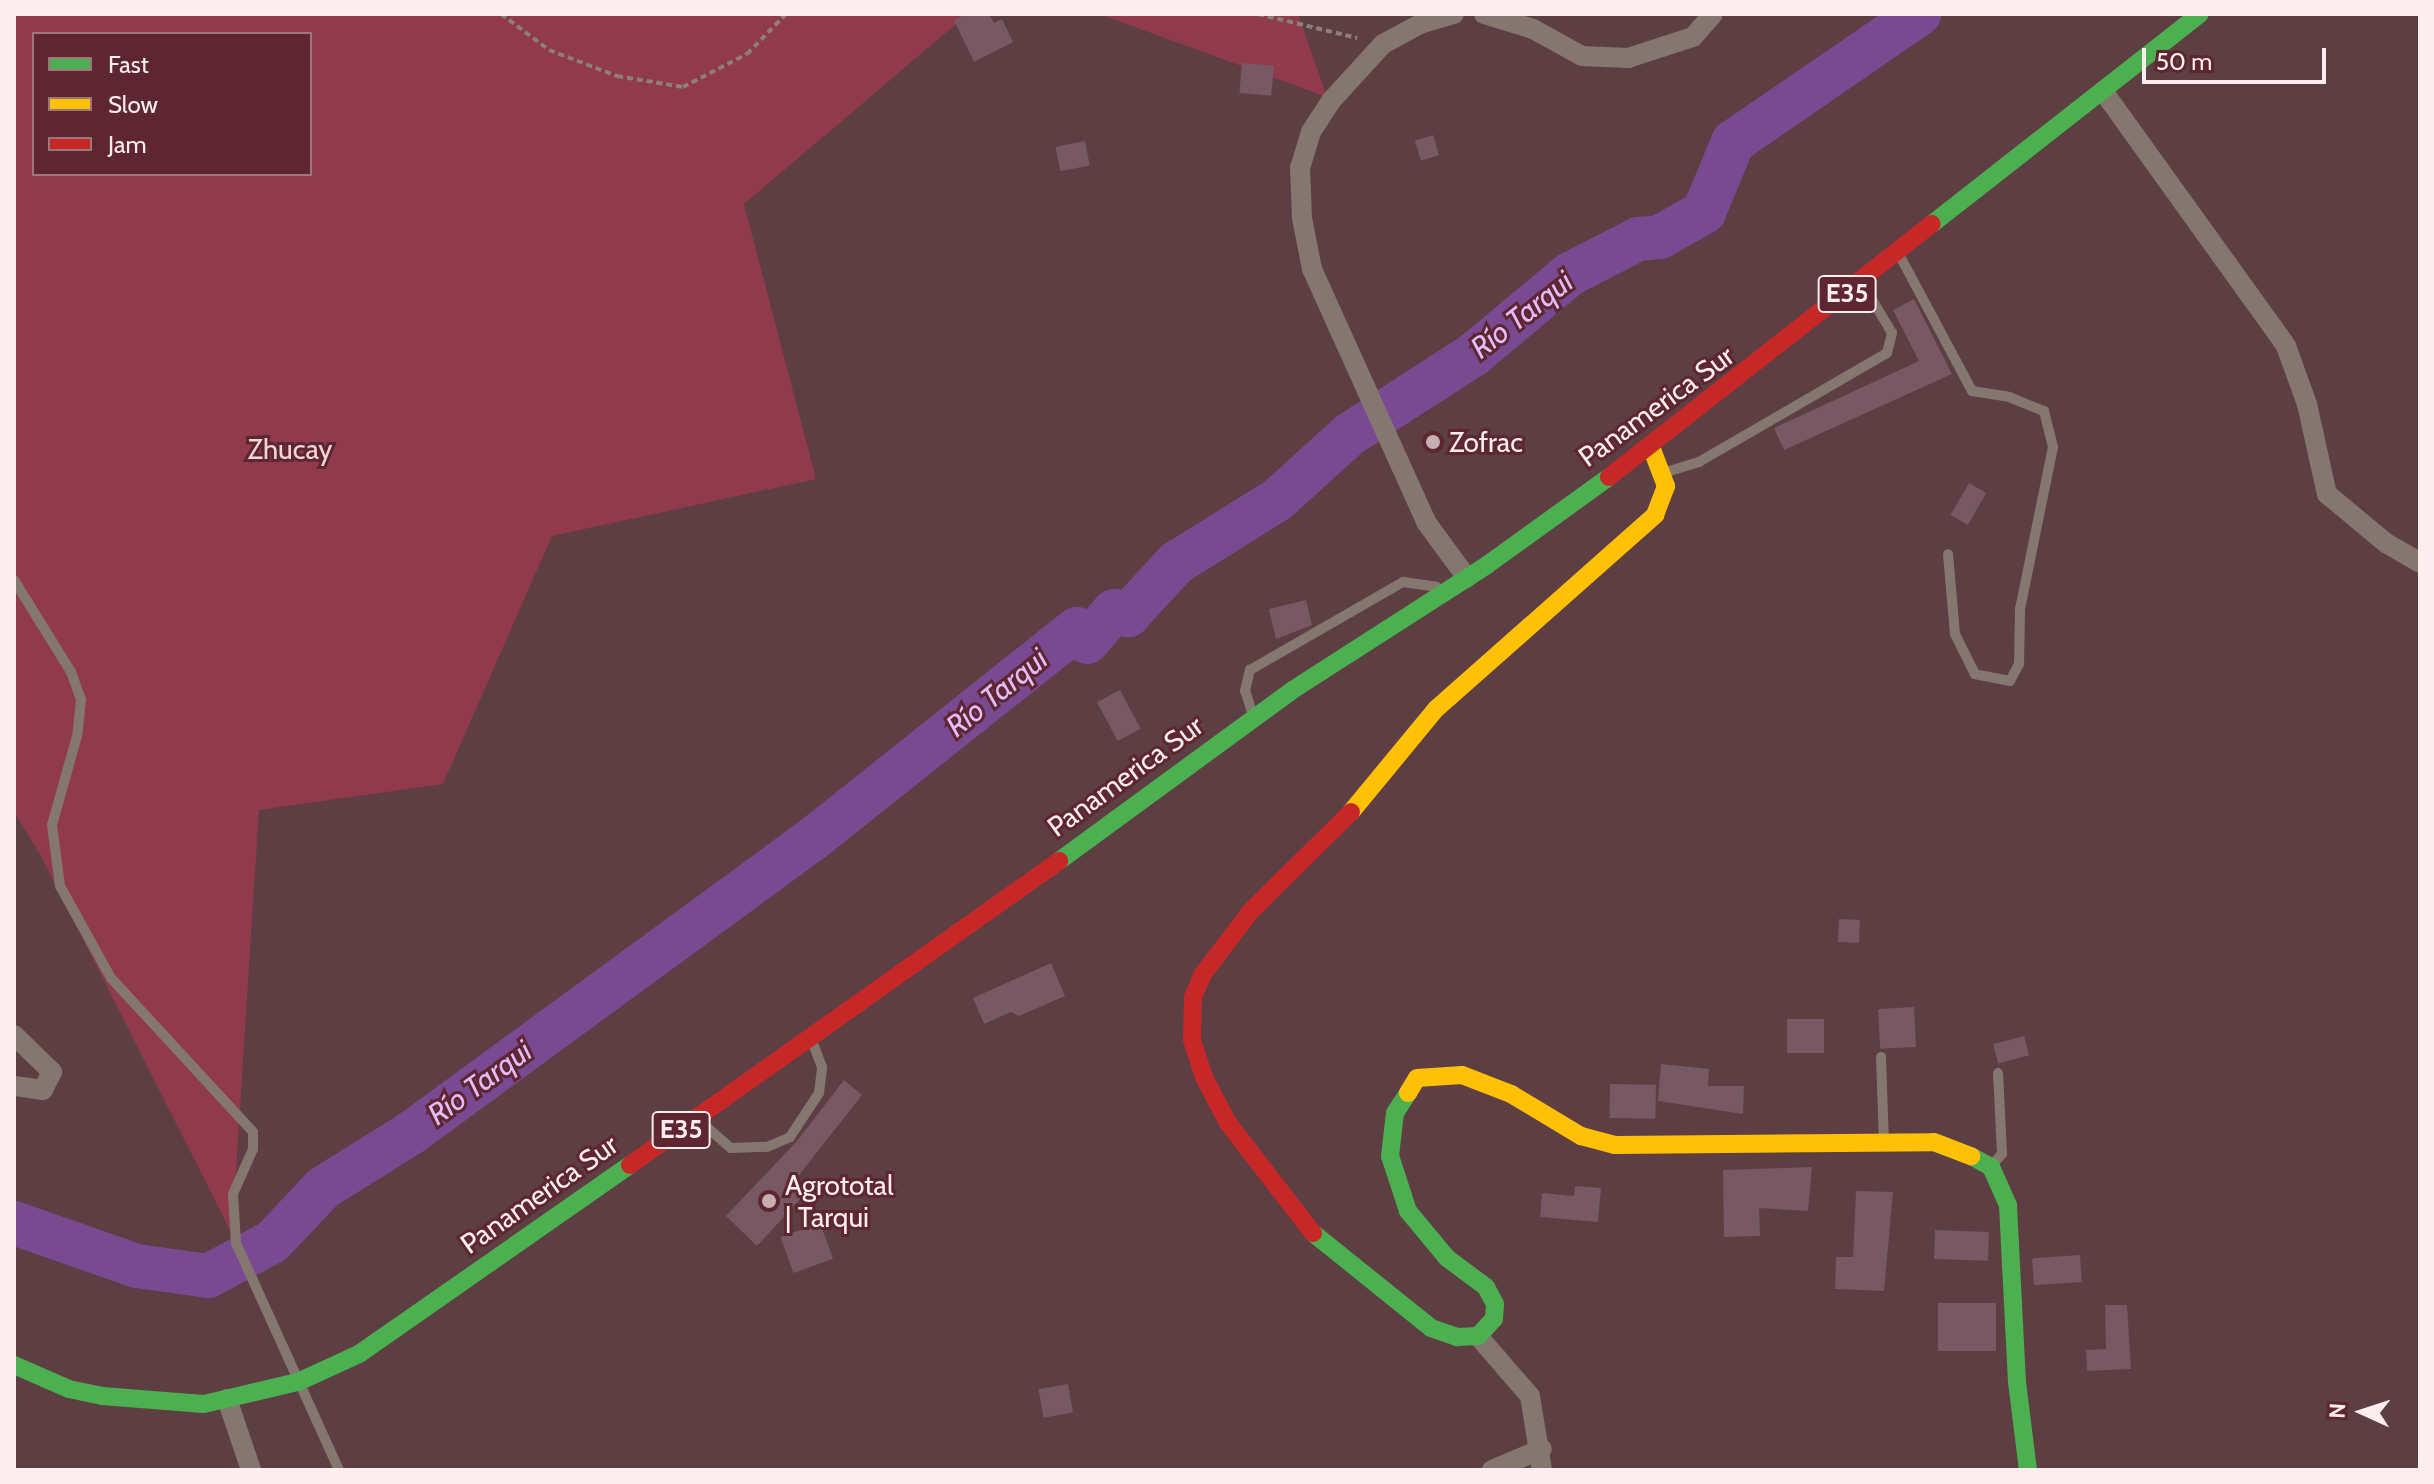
<!DOCTYPE html>
<html>
<head>
<meta charset="utf-8">
<style>
  body { margin:0 }
  #map { position:relative; width:2434px; height:1484px; overflow:hidden; background:#5d3e43; font-family:Cabin,sans-serif }
  div>[style] { position:absolute }
  [style*='--x'] { left:calc(var(--x)*1px); top:calc(var(--y)*1px); width:calc(var(--w)*1px); rotate:calc(var(--a)*1deg) }
  .green>* { inset:0; background:#913a4b }
  .river>* { height:44px; margin:-22px; padding:0 22px; transform-origin:22px; border-radius:22px; background:#794a92 }
  .building>* { inset:0; background:#775863; transform-origin:0 0 }
  .path>* { height:4px; margin-top:-2px; transform-origin:0; background:repeating-linear-gradient(90deg,#8c7e79 0 6px,transparent 0 10px) }
  .lane>* { height:10px; margin:-5px; padding:0 5px; transform-origin:5px; border-radius:5px; background:#84776f }
  .street>* { height:20px; margin:-10px; padding:0 10px; transform-origin:10px; border-radius:10px; background:#84776f }
  .fast>* { height:18px; margin:-9px; padding:0 9px; transform-origin:9px; border-radius:9px; background:#4caf50 }
  .slow>* { height:18px; margin:-9px; padding:0 9px; transform-origin:9px; border-radius:9px; background:#ffc107 }
  .jam>* { height:18px; margin:-9px; padding:0 9px; transform-origin:9px; border-radius:9px; background:#c62828 }
  .dots>* { width:22px; height:22px; translate:-50% -50%; box-sizing:border-box; border:4px solid #5e2630; border-radius:50% }
  span { translate:-50% -50%; white-space:nowrap; text-align:center; line-height:1.15; -webkit-text-stroke:6px #5e2630; paint-order:stroke }
  .shield-label span { padding:2px 6px; background:#5e2630; border:2px solid; border-radius:6px; -webkit-text-stroke-width:0 }
  .shield-label { font-size:26px; color:#fcedee; font-weight:700 }
  .street-label { font-size:28px; color:#fcedee }
  .poi-label { font-size:28px; color:#fcedee }
  .left { translate:0 -50%; text-align:left }
  .park-label { font-size:28px; color:#f1d5d7 }
  .water-label { font-size:30px; color:#e3bcfd; font-style:italic }
  .frame { position:absolute; inset:0; border:16px solid #fcedee; pointer-events:none }
  .legend { position:absolute; left:32px; top:32px; width:280px; height:144px; box-sizing:border-box; background:#5e2630; border:2px solid #9d767c; margin:0; padding:10px 14px; list-style:none; font-size:24px; color:#fcedee }
  .legend li { display:flex; align-items:center; gap:16px; height:40px }
  .legend b { width:40px; border:2px solid #9d767c }
  .north { position:absolute; left:2322px; top:1372px; width:80px; height:80px; -webkit-text-stroke:6px #5e2630; paint-order:stroke; rotate:273deg; font-size:22px; font-weight:700; line-height:32px; text-align:center; color:#fcedee }
  .north::after { content:''; display:block; margin:auto; width:28px; height:36px; background:#fcedee; clip-path:polygon(50% 0,100% 100%,50% 72%,0 100%) }
  .scale { position:absolute; left:2142px; top:48px; width:184px; height:36px; box-sizing:border-box; border:4px solid #fcedee; border-top:0; padding-left:10px; font-size:24px; line-height:28px; white-space:nowrap; color:#fcedee; -webkit-text-stroke:6px #5e2630; paint-order:stroke }
</style>
</head>
<body>
<div id="map">
  <div class="green">
    <div style="clip-path:polygon(evenodd,14px 14px,968px 14px,744px 204px,816px 479px,552px 536px,443px 784px,259px 810px,232px 1234px,41px 856px,14px 812px,14px 14px,34px 34px,310px 34px,310px 174px,34px 174px,34px 34px)"></div>
    <div style="clip-path:polygon(1099px 14px,1298px 14px,1327px 97px)"></div>
  </div>
  <div class="river">
    <div style="--x:14;--y:1223;--w:130;--a:19.3"></div>
    <div style="--x:137;--y:1266;--w:72;--a:8"></div>
    <div style="--x:208;--y:1276;--w:72;--a:-28"></div>
    <div style="--x:272;--y:1242;--w:74;--a:-46.6"></div>
    <div style="--x:323;--y:1188;--w:104;--a:-32"></div>
    <div style="--x:411;--y:1133;--w:499;--a:-36.2"></div>
    <div style="--x:814;--y:838;--w:336;--a:-38.5"></div>
    <div style="--x:1077;--y:629;--w:16;--a:52"></div>
    <div style="--x:1087;--y:642;--w:41;--a:-48.9"></div>
    <div style="--x:1114;--y:611;--w:15;--a:16"></div>
    <div style="--x:1128;--y:615;--w:71;--a:-47.3"></div>
    <div style="--x:1176;--y:563;--w:119;--a:-32"></div>
    <div style="--x:1277;--y:500;--w:98;--a:-42.1"></div>
    <div style="--x:1350;--y:434;--w:146;--a:-32.7"></div>
    <div style="--x:1473;--y:355;--w:126;--a:-39.9"></div>
    <div style="--x:1570;--y:274;--w:76;--a:-27.2"></div>
    <div style="--x:1638;--y:239;--w:22;--a:-5"></div>
    <div style="--x:1660;--y:237;--w:51;--a:-29.6"></div>
    <div style="--x:1704;--y:212;--w:76;--a:-67.5"></div>
    <div style="--x:1733;--y:142;--w:226;--a:-34.5"></div>
  </div>
  <div class="building">
    <div style="clip-path:polygon(967px 14px,989px 14px,994px 23px,1002px 19px,1013px 42px,974px 62px,954px 20px)"></div>
    <div style="left:1242px;top:63px;width:32px;height:30px;rotate:5deg"></div>
    <div style="left:1433px;top:135px;width:21px;height:19px;rotate:73deg"></div>
    <div style="left:1085px;top:141px;width:25px;height:30px;rotate:79deg"></div>
    <div style="clip-path:polygon(1914px 299px,1952px 374px,1784px 450px,1774px 428px,1919px 361px,1893px 310px)"></div>
    <div style="left:1969px;top:483px;width:20px;height:37px;rotate:30deg"></div>
    <div style="clip-path:polygon(1306px 600px,1312px 625px,1276px 639px,1269px 609px)"></div>
    <div style="left:1120px;top:690px;width:44px;height:26px;rotate:62deg"></div>
    <div style="left:1839px;top:919px;width:21px;height:23px;rotate:3deg"></div>
    <div style="clip-path:polygon(1051px 963px,1065px 996px,1019px 1016px,1011px 1012px,984px 1024px,973px 998px)"></div>
    <div style="left:1914px;top:1007px;width:40px;height:36px;rotate:87deg"></div>
    <div style="left:1787px;top:1019px;width:37px;height:34px"></div>
    <div style="left:2024px;top:1036px;width:20px;height:32px;rotate:75deg"></div>
    <div style="clip-path:polygon(1661px 1064px,1709px 1069px,1708px 1086px,1744px 1086px,1743px 1114px,1658px 1101px)"></div>
    <div style="clip-path:polygon(844px 1080px,862px 1095px,792px 1184px,804px 1195px,757px 1246px,726px 1216px,797px 1141px)"></div>
    <div style="left:1610px;top:1084px;width:46px;height:34px;rotate:1deg"></div>
    <div style="clip-path:polygon(1812px 1167px,1808px 1211px,1759px 1208px,1760px 1236px,1724px 1237px,1723px 1170px)"></div>
    <div style="clip-path:polygon(1575px 1186px,1601px 1188px,1598px 1222px,1540px 1217px,1542px 1193px,1574px 1196px)"></div>
    <div style="clip-path:polygon(1856px 1191px,1893px 1192px,1884px 1291px,1835px 1289px,1836px 1257px,1853px 1257px)"></div>
    <div style="left:820px;top:1223px;width:38px;height:42px;rotate:70deg"></div>
    <div style="left:1935px;top:1230px;width:54px;height:29px;rotate:2deg"></div>
    <div style="left:2080px;top:1255px;width:27px;height:48px;rotate:86deg"></div>
    <div style="left:1938px;top:1303px;width:58px;height:48px"></div>
    <div style="clip-path:polygon(2105px 1305px,2127px 1305px,2131px 1369px,2087px 1371px,2086px 1350px,2106px 1349px)"></div>
    <div style="left:1068px;top:1384px;width:29px;height:30px;rotate:80deg"></div>
  </div>
  <div class="path">
    <div style="--x:501;--y:14;--w:60;--a:36.9"></div>
    <div style="--x:549;--y:50;--w:73;--a:20.9"></div>
    <div style="--x:617;--y:76;--w:67;--a:9.5"></div>
    <div style="--x:683;--y:87;--w:72;--a:-27.3"></div>
    <div style="--x:747;--y:54;--w:56;--a:-45.7"></div>
    <div style="--x:1258;--y:14;--w:102;--a:13.6"></div>
  </div>
  <div class="lane">
    <div style="--x:1901;--y:258;--w:151;--a:61.9"></div>
    <div style="--x:1972;--y:391;--w:37;--a:9"></div>
    <div style="--x:2009;--y:397;--w:38;--a:22"></div>
    <div style="--x:2044;--y:411;--w:37;--a:76"></div>
    <div style="--x:2053;--y:447;--w:165;--a:101.5"></div>
    <div style="--x:2020;--y:609;--w:55;--a:91"></div>
    <div style="--x:2019;--y:664;--w:19;--a:118"></div>
    <div style="--x:2010;--y:681;--w:36;--a:-169"></div>
    <div style="--x:1975;--y:674;--w:45;--a:-116.6"></div>
    <div style="--x:1955;--y:634;--w:80;--a:-95"></div>
    <div style="--x:1663;--y:473;--w:38;--a:-17"></div>
    <div style="--x:1699;--y:462;--w:217;--a:-30.1"></div>
    <div style="--x:1887;--y:353;--w:21;--a:-76"></div>
    <div style="--x:1892;--y:333;--w:55;--a:-120.8"></div>
    <div style="--x:14;--y:580;--w:108;--a:58.2"></div>
    <div style="--x:71;--y:672;--w:30;--a:70"></div>
    <div style="--x:81;--y:700;--w:36;--a:96"></div>
    <div style="--x:77;--y:736;--w:92;--a:105.7"></div>
    <div style="--x:52;--y:825;--w:62;--a:82.5"></div>
    <div style="--x:60;--y:886;--w:105;--a:61"></div>
    <div style="--x:111;--y:978;--w:209;--a:47.3"></div>
    <div style="--x:253;--y:1132;--w:17;--a:90"></div>
    <div style="--x:253;--y:1149;--w:49;--a:114"></div>
    <div style="--x:233;--y:1194;--w:49;--a:86.5"></div>
    <div style="--x:236;--y:1243;--w:249;--a:65.6"></div>
    <div style="--x:1252;--y:712;--w:22;--a:-108"></div>
    <div style="--x:1245;--y:691;--w:22;--a:-77"></div>
    <div style="--x:1250;--y:670;--w:177;--a:-29.9"></div>
    <div style="--x:1403;--y:582;--w:34;--a:8"></div>
    <div style="--x:1881;--y:1057;--w:85;--a:88"></div>
    <div style="--x:702;--y:1123;--w:38;--a:41"></div>
    <div style="--x:731;--y:1148;--w:36;--a:-2"></div>
    <div style="--x:767;--y:1147;--w:25;--a:-23"></div>
    <div style="--x:790;--y:1137;--w:53;--a:-56.6"></div>
    <div style="--x:819;--y:1093;--w:26;--a:-83"></div>
    <div style="--x:822;--y:1067;--w:25;--a:-111"></div>
    <div style="--x:1992;--y:1165;--w:15;--a:-48"></div>
    <div style="--x:2002;--y:1154;--w:81;--a:-92.8"></div>
  </div>
  <div class="street">
    <div style="--x:1454;--y:14;--w:33;--a:164"></div>
    <div style="--x:1422;--y:23;--w:44;--a:151.7"></div>
    <div style="--x:1383;--y:44;--w:77;--a:132.4"></div>
    <div style="--x:1331;--y:101;--w:37;--a:123"></div>
    <div style="--x:1311;--y:132;--w:37;--a:107"></div>
    <div style="--x:1300;--y:167;--w:51;--a:87.8"></div>
    <div style="--x:1302;--y:218;--w:52;--a:78.9"></div>
    <div style="--x:1312;--y:269;--w:277;--a:65.7"></div>
    <div style="--x:1426;--y:522;--w:69;--a:53.8"></div>
    <div style="--x:1484;--y:14;--w:51;--a:17"></div>
    <div style="--x:1533;--y:29;--w:56;--a:28.9"></div>
    <div style="--x:1582;--y:56;--w:46;--a:2.5"></div>
    <div style="--x:1628;--y:58;--w:68;--a:-17.9"></div>
    <div style="--x:1693;--y:37;--w:30;--a:-49"></div>
    <div style="--x:2103;--y:91;--w:314;--a:54.3"></div>
    <div style="--x:2286;--y:346;--w:62;--a:70.1"></div>
    <div style="--x:2307;--y:404;--w:92;--a:77.5"></div>
    <div style="--x:2327;--y:494;--w:77;--a:39.7"></div>
    <div style="--x:2386;--y:543;--w:39;--a:30"></div>
    <div style="--x:14;--y:1035;--w:53;--a:44.2"></div>
    <div style="--x:52;--y:1072;--w:20;--a:117"></div>
    <div style="--x:43;--y:1090;--w:29;--a:-172"></div>
    <div style="--x:1478;--y:1336;--w:79;--a:49.1"></div>
    <div style="--x:1530;--y:1396;--w:75;--a:80.8"></div>
    <div style="--x:227;--y:1399;--w:75;--a:71.3"></div>
    <div style="--x:1492;--y:1470;--w:54;--a:-22.8"></div>
  </div>
  <div class="fast">
    <div style="--x:1932;--y:224;--w:340;--a:-38.1"></div>
    <div style="--x:1059;--y:861;--w:288;--a:-36.2"></div>
    <div style="--x:1291;--y:691;--w:233;--a:-32.7"></div>
    <div style="--x:1487;--y:565;--w:150;--a:-35.8"></div>
    <div style="--x:1971;--y:1156;--w:23;--a:29"></div>
    <div style="--x:1991;--y:1167;--w:42;--a:65.9"></div>
    <div style="--x:2008;--y:1205;--w:177;--a:87.1"></div>
    <div style="--x:2017;--y:1382;--w:89;--a:82.9"></div>
    <div style="--x:1313;--y:1233;--w:151;--a:38.8"></div>
    <div style="--x:1431;--y:1328;--w:28;--a:19"></div>
    <div style="--x:1457;--y:1337;--w:21;--a:-3"></div>
    <div style="--x:1478;--y:1336;--w:23;--a:-47"></div>
    <div style="--x:1494;--y:1319;--w:15;--a:-86"></div>
    <div style="--x:1495;--y:1304;--w:19;--a:-118"></div>
    <div style="--x:1486;--y:1287;--w:49;--a:-143.4"></div>
    <div style="--x:1447;--y:1258;--w:61;--a:-129.7"></div>
    <div style="--x:1408;--y:1211;--w:58;--a:-108.1"></div>
    <div style="--x:1390;--y:1156;--w:43;--a:-83.4"></div>
    <div style="--x:1395;--y:1113;--w:24;--a:-57"></div>
    <div style="--x:14;--y:1365;--w:60;--a:23.6"></div>
    <div style="--x:69;--y:1389;--w:34;--a:12"></div>
    <div style="--x:102;--y:1396;--w:102;--a:4.5"></div>
    <div style="--x:204;--y:1404;--w:97;--a:-13.2"></div>
    <div style="--x:298;--y:1382;--w:67;--a:-24.7"></div>
    <div style="--x:359;--y:1354;--w:330;--a:-34.9"></div>
  </div>
  <div class="slow">
    <div style="--x:1351;--y:812;--w:134;--a:-50.5"></div>
    <div style="--x:1436;--y:709;--w:293;--a:-41.5"></div>
    <div style="--x:1655;--y:515;--w:31;--a:-69"></div>
    <div style="--x:1666;--y:486;--w:42;--a:-111"></div>
    <div style="--x:1408;--y:1093;--w:17;--a:-59"></div>
    <div style="--x:1417;--y:1078;--w:45;--a:-3.8"></div>
    <div style="--x:1462;--y:1075;--w:53;--a:21.2"></div>
    <div style="--x:1511;--y:1094;--w:82;--a:31"></div>
    <div style="--x:1581;--y:1136;--w:35;--a:15"></div>
    <div style="--x:1615;--y:1145;--w:319;--a:-0.5"></div>
    <div style="--x:1934;--y:1142;--w:40;--a:21"></div>
  </div>
  <div class="jam">
    <div style="--x:1609;--y:477;--w:410;--a:-38.1"></div>
    <div style="--x:630;--y:1165;--w:526;--a:-35.32"></div>
    <div style="--x:1313;--y:1233;--w:139;--a:-127.7"></div>
    <div style="--x:1228;--y:1123;--w:52;--a:-117.6"></div>
    <div style="--x:1204;--y:1077;--w:40;--a:-108"></div>
    <div style="--x:1192;--y:1039;--w:42;--a:-88.6"></div>
    <div style="--x:1193;--y:997;--w:25;--a:-67"></div>
    <div style="--x:1203;--y:974;--w:78;--a:-52.8"></div>
    <div style="--x:1250;--y:912;--w:142;--a:-44.7"></div>
  </div>
  <div class="dots">
    <div style="left:1433px;top:442px;background:#c4b0b2"></div>
    <div style="left:769px;top:1201px;background:#c4b0b2"></div>
  </div>
  <div class="shield-label">
    <span style="left:1847px;top:294px">E35</span>
    <span style="left:681px;top:1130px">E35</span>
  </div>
  <div class="street-label">
    <span style="left:1656px;top:406px;rotate:-36deg">Panamerica Sur</span>
    <span style="left:1125px;top:776px;rotate:-36deg">Panamerica Sur</span>
    <span style="left:539px;top:1194px;rotate:-35deg">Panamerica Sur</span>
  </div>
  <div class="poi-label">
    <span class="left" style="left:1449px;top:442px">Zofrac</span>
    <span class="left" style="left:785px;top:1201px">Agrototal<br>| Tarqui</span>
  </div>
  <div class="park-label">
    <span style="left:290px;top:449px">Zhucay</span>
  </div>
  <div class="water-label">
    <span style="left:1522px;top:315px;rotate:-38deg">Río Tarqui</span>
    <span style="left:997px;top:693px;rotate:-39deg">Río Tarqui</span>
    <span style="left:480px;top:1083px;rotate:-36deg">Río Tarqui</span>
  </div>
  <div class="frame"></div>
  <ul class="legend">
  <li><b style="height:10px;background:#4caf50"></b>Fast</li>
  <li><b style="height:10px;background:#ffc107"></b>Slow</li>
  <li><b style="height:10px;background:#c62828"></b>Jam</li>
  </ul>
  <div class="north">N</div>
  <div class="scale">50 m</div>
</div>
</body>
</html>
